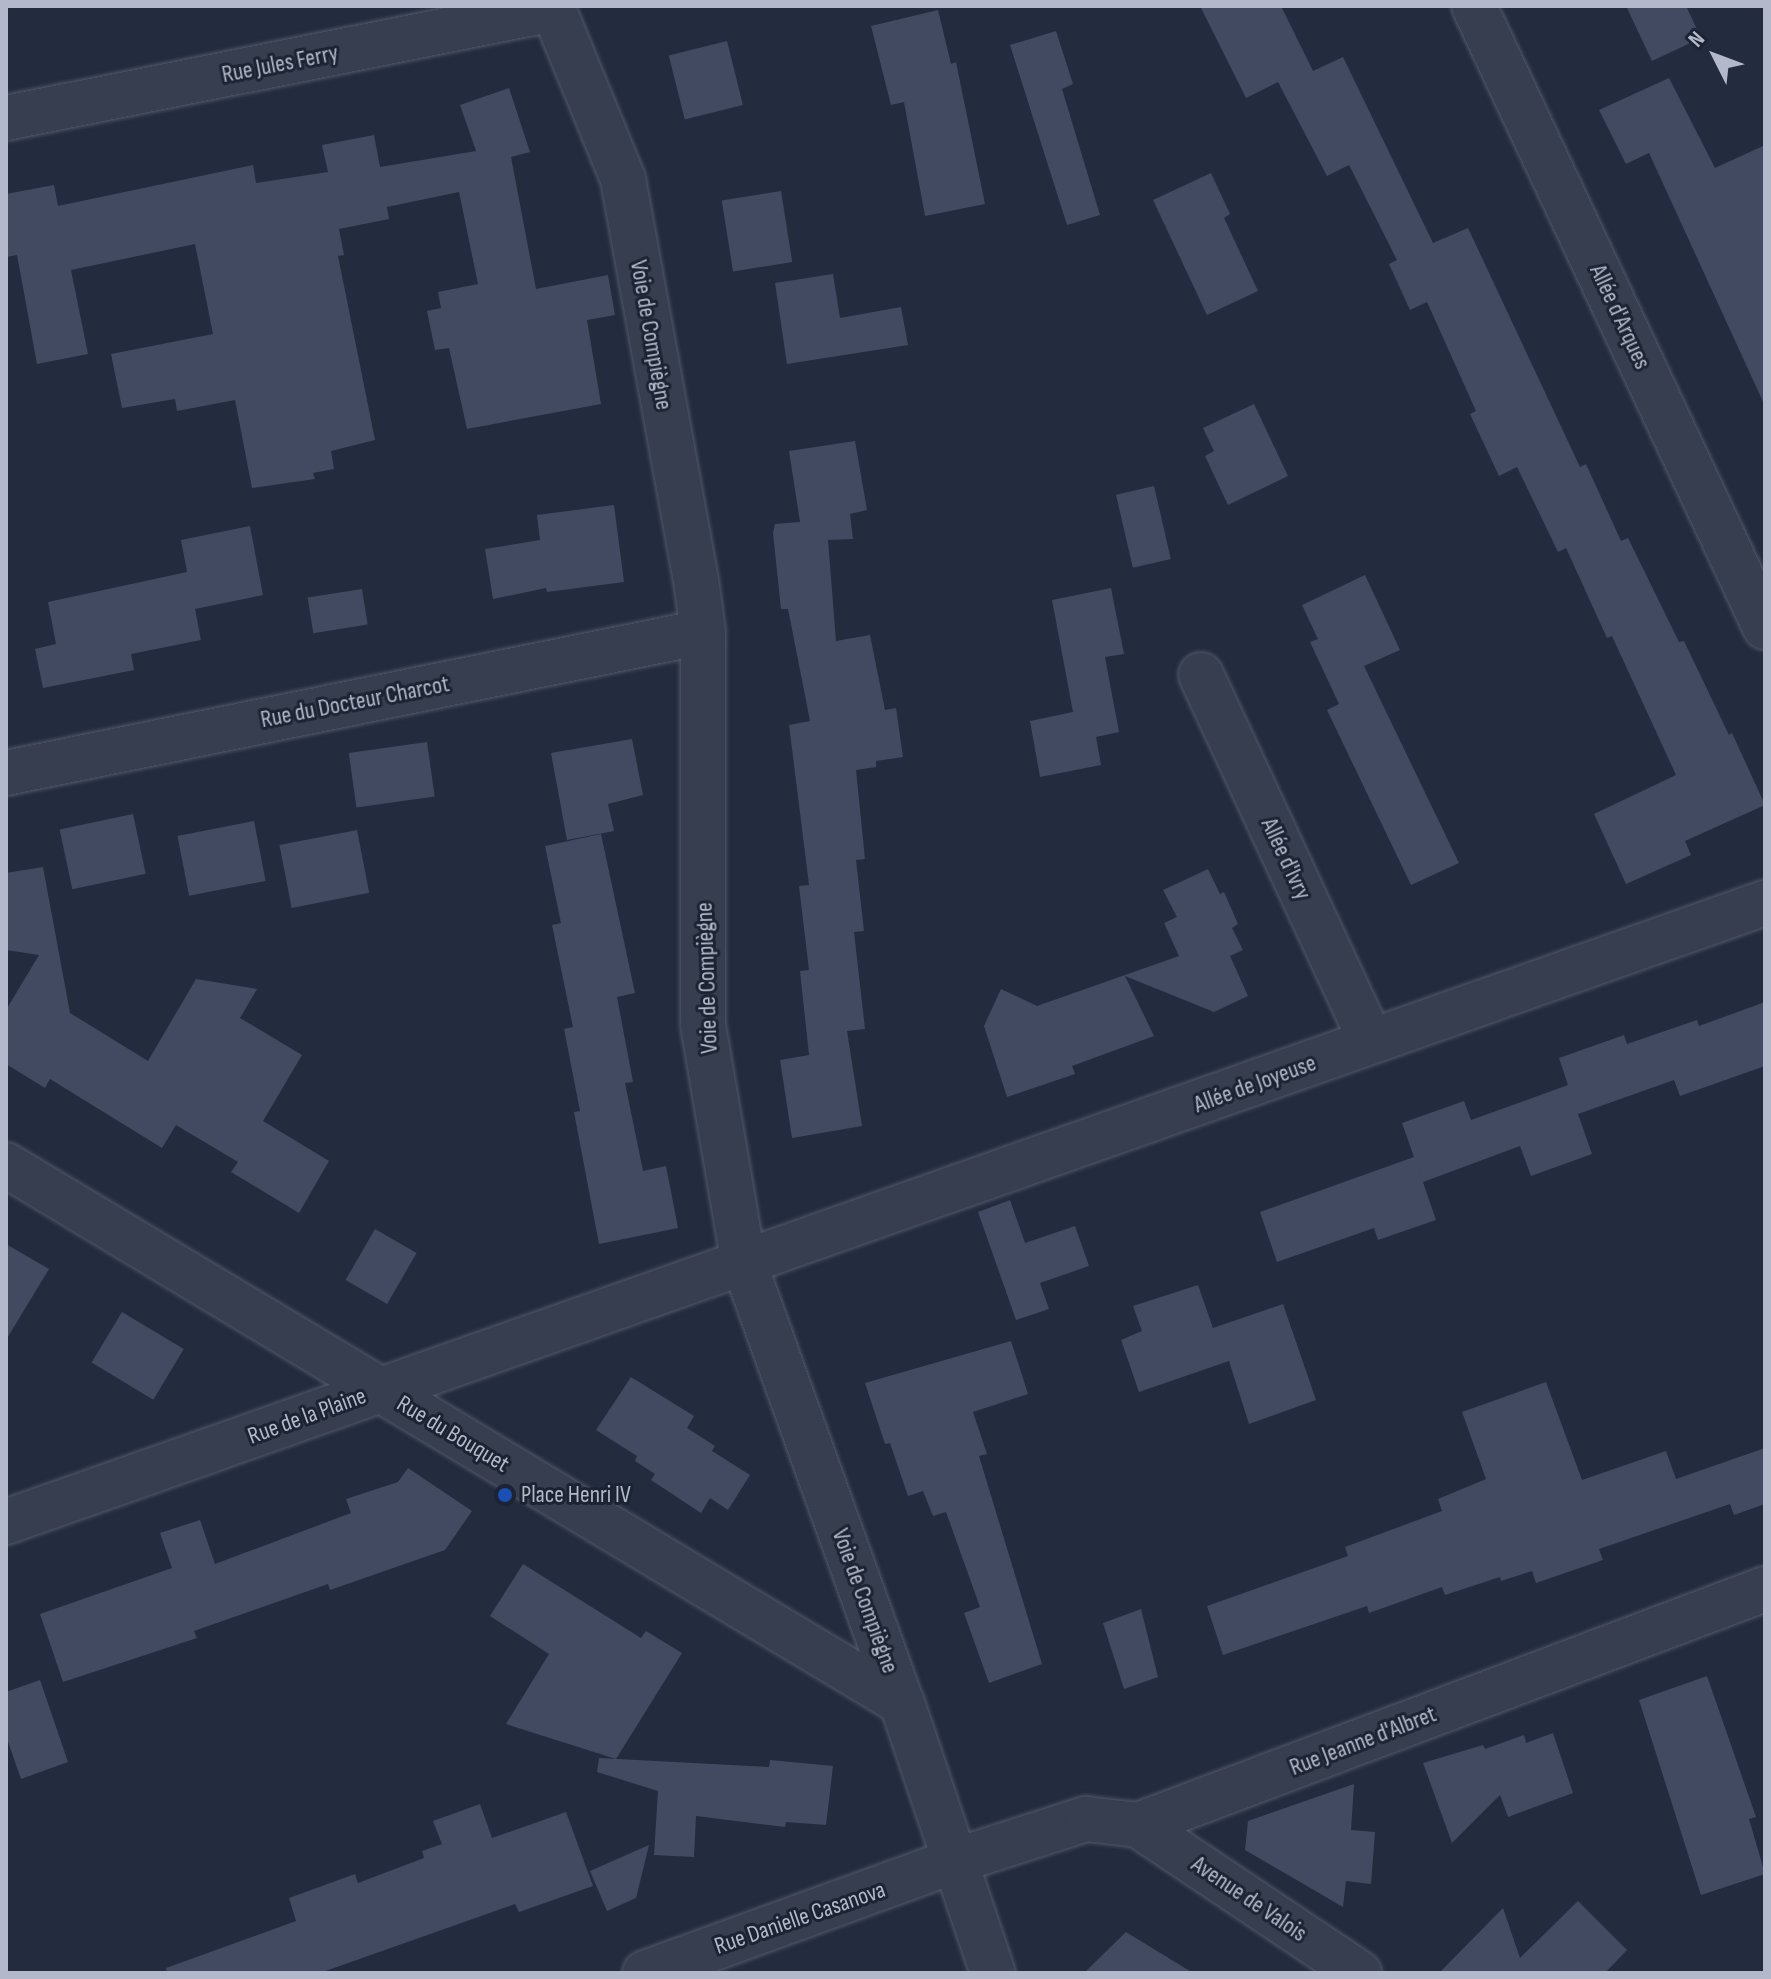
<!DOCTYPE html>
<html>
<head>
<meta charset="utf-8">
<style>
  body { margin:0 }
  #map { position:relative; width:1771px; height:1979px; overflow:hidden; background:#232b3f; font-family:"Sofia Sans Condensed",sans-serif }
  div>[style] { position:absolute }
  [style*='--x'] { left:calc(var(--x)*1px); top:calc(var(--y)*1px); width:calc(var(--w)*1px); rotate:calc(var(--a)*1deg) }
  .building>* { inset:0; background:#424a61; transform-origin:0 0 }
  .roads { filter:drop-shadow(0 0 2px #525969) drop-shadow(0 0 2px #525969) }
  .minor>* { height:44px; margin:-22px; padding:0 22px; transform-origin:22px; border-radius:22px; background:#373e4f }
  .dots>* { width:22px; height:22px; translate:-50% -50%; box-sizing:border-box; border:4px solid #1c2333; border-radius:50% }
  span { translate:-50% -50%; white-space:nowrap; text-align:center; line-height:1.15; -webkit-text-stroke:6px #1c2333; paint-order:stroke }
  .street-label { font-size:24px; color:#b3b9ca }
  .poi-label { font-size:24px; color:#b3b9ca }
  .left { translate:0 -50%; text-align:left }
  .frame { position:absolute; inset:0; border:8px solid #b3b9ca; pointer-events:none }
  .north { position:absolute; left:1675px; top:16px; width:80px; height:80px; -webkit-text-stroke:6px #1c2333; paint-order:stroke; rotate:312deg; font-size:22px; font-weight:700; line-height:32px; text-align:center; color:#b3b9ca }
  .north::after { content:''; display:block; margin:auto; width:28px; height:36px; background:#b3b9ca; clip-path:polygon(50% 0,100% 100%,50% 72%,0 100%) }
</style>
</head>
<body>
<div id="map">
  <div class="building">
    <div style="clip-path:polygon(1200px 6px,1281px 6px,1313px 71px,1343px 57px,1433px 243px,1468px 228px,1580px 467px,1586px 464px,1621px 541px,1628px 538px,1679px 642px,1684px 641px,1729px 735px,1732px 733px,1765px 805px,1685px 841px,1691px 855px,1626px 884px,1594px 814px,1676px 775px,1612px 636px,1607px 638px,1566px 548px,1558px 552px,1517px 467px,1499px 476px,1470px 414px,1476px 411px,1427px 302px,1410px 310px,1389px 264px,1397px 260px,1349px 165px,1327px 176px,1278px 82px,1246px 98px)"></div>
    <div style="clip-path:polygon(1626px 6px,1686px 6px,1701px 38px,1652px 61px)"></div>
    <div style="clip-path:polygon(938px 10px,951px 64px,956px 62px,985px 204px,925px 216px,904px 102px,891px 105px,871px 26px)"></div>
    <div style="clip-path:polygon(1056px 31px,1073px 84px,1062px 89px,1100px 215px,1067px 225px,1010px 45px)"></div>
    <div style="left:727px;top:41px;width:66px;height:60px;rotate:76deg"></div>
    <div style="clip-path:polygon(1669px 78px,1715px 168px,1765px 145px,1765px 406px,1649px 153px,1626px 164px,1599px 110px)"></div>
    <div style="clip-path:polygon(509px 88px,530px 152px,511px 157px,536px 289px,608px 275px,615px 315px,587px 320px,601px 404px,467px 429px,449px 348px,435px 350px,427px 311px,441px 308px,438px 292px,478px 284px,459px 192px,387px 207px,389px 219px,339px 229px,344px 255px,338px 256px,375px 440px,331px 451px,334px 469px,313px 473px,315px 479px,252px 488px,235px 400px,177px 411px,175px 399px,122px 408px,111px 354px,213px 334px,195px 244px,71px 270px,88px 354px,37px 364px,17px 255px,6px 257px,6px 194px,54px 185px,58px 206px,253px 165px,256px 183px,328px 172px,322px 145px,374px 135px,380px 167px,476px 151px,460px 105px)"></div>
    <div style="clip-path:polygon(1211px 173px,1230px 214px,1224px 218px,1258px 291px,1207px 315px,1153px 200px)"></div>
    <div style="left:781px;top:191px;width:72px;height:60px;rotate:81deg"></div>
    <div style="clip-path:polygon(833px 274px,840px 318px,901px 307px,908px 345px,787px 364px,775px 283px)"></div>
    <div style="clip-path:polygon(1254px 404px,1288px 476px,1228px 505px,1205px 456px,1214px 451px,1203px 428px)"></div>
    <div style="clip-path:polygon(855px 441px,867px 510px,850px 514px,853px 539px,828px 540px,836px 641px,870px 635px,885px 710px,896px 708px,903px 757px,876px 761px,876px 767px,856px 770px,865px 859px,856px 860px,864px 931px,854px 932px,865px 1029px,847px 1031px,862px 1126px,792px 1138px,780px 1060px,809px 1055px,800px 971px,809px 970px,799px 886px,809px 885px,789px 725px,810px 721px,788px 609px,781px 609px,773px 533px,775px 524px,800px 522px,789px 451px)"></div>
    <div style="left:1154px;top:486px;width:75px;height:39px;rotate:77deg"></div>
    <div style="clip-path:polygon(614px 505px,624px 582px,547px 592px,546px 588px,493px 599px,485px 549px,540px 540px,537px 515px)"></div>
    <div style="clip-path:polygon(250px 526px,263px 595px,195px 609px,201px 640px,131px 654px,134px 670px,43px 688px,35px 649px,56px 644px,48px 602px,187px 572px,181px 540px)"></div>
    <div style="clip-path:polygon(1365px 575px,1400px 650px,1364px 666px,1459px 863px,1411px 885px,1327px 710px,1339px 704px,1310px 642px,1318px 639px,1302px 605px)"></div>
    <div style="clip-path:polygon(1111px 588px,1124px 654px,1105px 657px,1119px 732px,1096px 737px,1101px 765px,1040px 777px,1030px 721px,1073px 712px,1052px 600px)"></div>
    <div style="left:362px;top:589px;width:36px;height:55px;rotate:81deg"></div>
    <div style="clip-path:polygon(632px 739px,643px 795px,608px 804px,614px 831px,567px 840px,551px 753px)"></div>
    <div style="left:427px;top:742px;width:55px;height:79px;rotate:82deg"></div>
    <div style="left:133px;top:814px;width:61px;height:75px;rotate:78deg"></div>
    <div style="left:254px;top:821px;width:61px;height:78px;rotate:79deg"></div>
    <div style="left:357px;top:830px;width:64px;height:79px;rotate:79deg"></div>
    <div style="clip-path:polygon(601px 834px,635px 993px,617px 997px,633px 1082px,625px 1083px,643px 1171px,666px 1166px,678px 1228px,599px 1244px,574px 1112px,580px 1111px,564px 1029px,573px 1027px,552px 925px,561px 923px,545px 846px)"></div>
    <div style="clip-path:polygon(43px 867px,70px 1013px,148px 1061px,196px 979px,257px 989px,240px 1018px,302px 1055px,263px 1121px,329px 1161px,299px 1213px,231px 1172px,238px 1162px,176px 1125px,162px 1148px,50px 1079px,45px 1088px,6px 1064px,6px 1010px,39px 955px,6px 950px,6px 873px)"></div>
    <div style="clip-path:polygon(1208px 869px,1220px 894px,1224px 892px,1238px 924px,1232px 928px,1243px 950px,1230px 956px,1248px 996px,1214px 1012px,1125px 976px,1154px 1036px,1072px 1066px,1075px 1074px,1007px 1097px,984px 1026px,1001px 989px,1037px 1006px,1179px 956px,1164px 923px,1177px 917px,1163px 890px)"></div>
    <div style="clip-path:polygon(1765px 1002px,1765px 1066px,1680px 1096px,1674px 1080px,1578px 1114px,1592px 1154px,1531px 1176px,1520px 1146px,1423px 1182px,1416px 1162px,1436px 1220px,1378px 1240px,1374px 1228px,1277px 1262px,1260px 1212px,1414px 1157px,1402px 1123px,1464px 1101px,1471px 1120px,1568px 1085px,1559px 1058px,1624px 1035px,1627px 1044px,1697px 1020px,1699px 1026px)"></div>
    <div style="clip-path:polygon(1010px 1200px,1025px 1243px,1075px 1226px,1089px 1266px,1040px 1283px,1049px 1309px,1016px 1320px,978px 1212px)"></div>
    <div style="left:375px;top:1229px;width:48px;height:59px;rotate:30deg"></div>
    <div style="clip-path:polygon(6px 1244px,49px 1269px,6px 1340px)"></div>
    <div style="clip-path:polygon(1198px 1285px,1213px 1328px,1283px 1304px,1316px 1400px,1249px 1424px,1229px 1361px,1139px 1392px,1121px 1340px,1142px 1331px,1133px 1306px)"></div>
    <div style="left:122px;top:1312px;width:72px;height:59px;rotate:31deg"></div>
    <div style="clip-path:polygon(1011px 1341px,1028px 1394px,973px 1412px,987px 1454px,979px 1456px,1042px 1664px,989px 1683px,964px 1613px,980px 1607px,946px 1512px,933px 1516px,923px 1491px,908px 1496px,890px 1443px,885px 1444px,865px 1383px)"></div>
    <div style="clip-path:polygon(631px 1377px,694px 1416px,687px 1428px,715px 1446px,712px 1451px,750px 1475px,728px 1510px,710px 1498px,701px 1513px,651px 1480px,655px 1474px,635px 1461px,637px 1456px,596px 1430px)"></div>
    <div style="clip-path:polygon(1546px 1382px,1582px 1480px,1666px 1451px,1676px 1479px,1765px 1448px,1765px 1504px,1734px 1515px,1730px 1504px,1599px 1549px,1603px 1560px,1536px 1583px,1532px 1571px,1501px 1581px,1500px 1577px,1445px 1595px,1442px 1587px,1369px 1613px,1367px 1606px,1223px 1655px,1207px 1606px,1348px 1556px,1345px 1547px,1442px 1511px,1438px 1499px,1486px 1479px,1462px 1412px)"></div>
    <div style="clip-path:polygon(408px 1468px,472px 1511px,445px 1550px,330px 1590px,328px 1584px,194px 1631px,197px 1638px,63px 1682px,40px 1614px,172px 1568px,160px 1533px,200px 1520px,215px 1564px,351px 1513px,346px 1499px,398px 1482px)"></div>
    <div style="clip-path:polygon(523px 1564px,641px 1638px,646px 1631px,682px 1653px,616px 1759px,506px 1724px,549px 1654px,490px 1616px)"></div>
    <div style="clip-path:polygon(1141px 1609px,1158px 1677px,1124px 1689px,1103px 1623px)"></div>
    <div style="clip-path:polygon(1707px 1676px,1756px 1817px,1749px 1819px,1765px 1874px,1701px 1895px,1639px 1700px)"></div>
    <div style="clip-path:polygon(40px 1680px,68px 1762px,21px 1779px,6px 1736px,6px 1692px)"></div>
    <div style="clip-path:polygon(1553px 1733px,1573px 1793px,1508px 1817px,1500px 1795px,1452px 1843px,1423px 1763px,1483px 1745px,1485px 1749px,1524px 1735px,1526px 1743px)"></div>
    <div style="clip-path:polygon(599px 1758px,769px 1767px,770px 1760px,833px 1766px,826px 1825px,786px 1822px,785px 1827px,696px 1816px,694px 1857px,654px 1855px,658px 1791px,597px 1772px)"></div>
    <div style="clip-path:polygon(1354px 1784px,1351px 1830px,1375px 1832px,1371px 1884px,1346px 1881px,1343px 1907px,1245px 1850px,1248px 1821px)"></div>
    <div style="clip-path:polygon(480px 1804px,492px 1838px,566px 1812px,593px 1886px,519px 1912px,515px 1904px,320px 1973px,167px 1973px,166px 1968px,296px 1921px,289px 1898px,355px 1874px,358px 1883px,424px 1858px,422px 1851px,442px 1844px,433px 1821px)"></div>
    <div style="clip-path:polygon(649px 1845px,636px 1898px,607px 1911px,590px 1871px)"></div>
    <div style="clip-path:polygon(1578px 1901px,1627px 1950px,1605px 1973px,1439px 1973px,1503px 1908px,1520px 1958px)"></div>
    <div style="clip-path:polygon(1126px 1932px,1193px 1973px,1084px 1973px)"></div>
  </div>
  <div class="roads">
    <div class="minor">
      <div style="--x:552;--y:6;--w:187;--a:67.7"></div>
      <div style="--x:623;--y:179;--w:408;--a:79.7"></div>
      <div style="--x:696;--y:580;--w:52;--a:82.3"></div>
      <div style="--x:703;--y:632;--w:393;--a:90"></div>
      <div style="--x:703;--y:1025;--w:238;--a:80.3"></div>
      <div style="--x:743;--y:1260;--w:471;--a:70.3"></div>
      <div style="--x:902;--y:1703;--w:285;--a:71.4"></div>
      <div style="--x:1474;--y:6;--w:686;--a:64.89"></div>
      <div style="--x:6;--y:118;--w:558;--a:-11.27"></div>
      <div style="--x:1201;--y:675;--w:404;--a:65.1"></div>
      <div style="--x:6;--y:773;--w:711;--a:-11.44"></div>
      <div style="--x:6;--y:1165;--w:1045;--a:30.98"></div>
      <div style="--x:6;--y:1522;--w:1865;--a:-19.39"></div>
      <div style="--x:1138;--y:1825;--w:266;--a:33.8"></div>
      <div style="--x:645;--y:1973;--w:330;--a:-19.9"></div>
      <div style="--x:955;--y:1861;--w:138;--a:-17.8"></div>
      <div style="--x:1086;--y:1819;--w:52;--a:6.6"></div>
      <div style="--x:1138;--y:1825;--w:670;--a:-20.63"></div>
    </div>
  </div>
  <div class="dots">
    <div style="left:505px;top:1495px;background:#1a4fb4"></div>
  </div>
  <div class="street-label">
    <span style="left:280px;top:64px;rotate:-11deg">Rue Jules Ferry</span>
    <span style="left:1620px;top:317px;rotate:65deg">Allée d'Arques</span>
    <span style="left:651px;top:335px;rotate:80deg">Voie de Compiègne</span>
    <span style="left:355px;top:702px;rotate:-11deg">Rue du Docteur Charcot</span>
    <span style="left:1286px;top:859px;rotate:65deg">Allée d'Ivry</span>
    <span style="left:707px;top:978px;rotate:-92deg">Voie de Compiègne</span>
    <span style="left:1255px;top:1084px;rotate:-20deg">Allée de Joyeuse</span>
    <span style="left:307px;top:1416px;rotate:-20deg">Rue de la Plaine</span>
    <span style="left:453px;top:1434px;rotate:31deg">Rue du Bouquet</span>
    <span style="left:865px;top:1601px;rotate:70deg">Voie de Compiègne</span>
    <span style="left:1363px;top:1741px;rotate:-21deg">Rue Jeanne d'Albret</span>
    <span style="left:1249px;top:1899px;rotate:34deg">Avenue de Valois</span>
    <span style="left:800px;top:1918px;rotate:-19deg">Rue Danielle Casanova</span>
  </div>
  <div class="poi-label">
    <span class="left" style="left:521px;top:1495px">Place Henri IV</span>
  </div>
  <div class="frame"></div>
  <div class="north">N</div>
</div>
</body>
</html>
